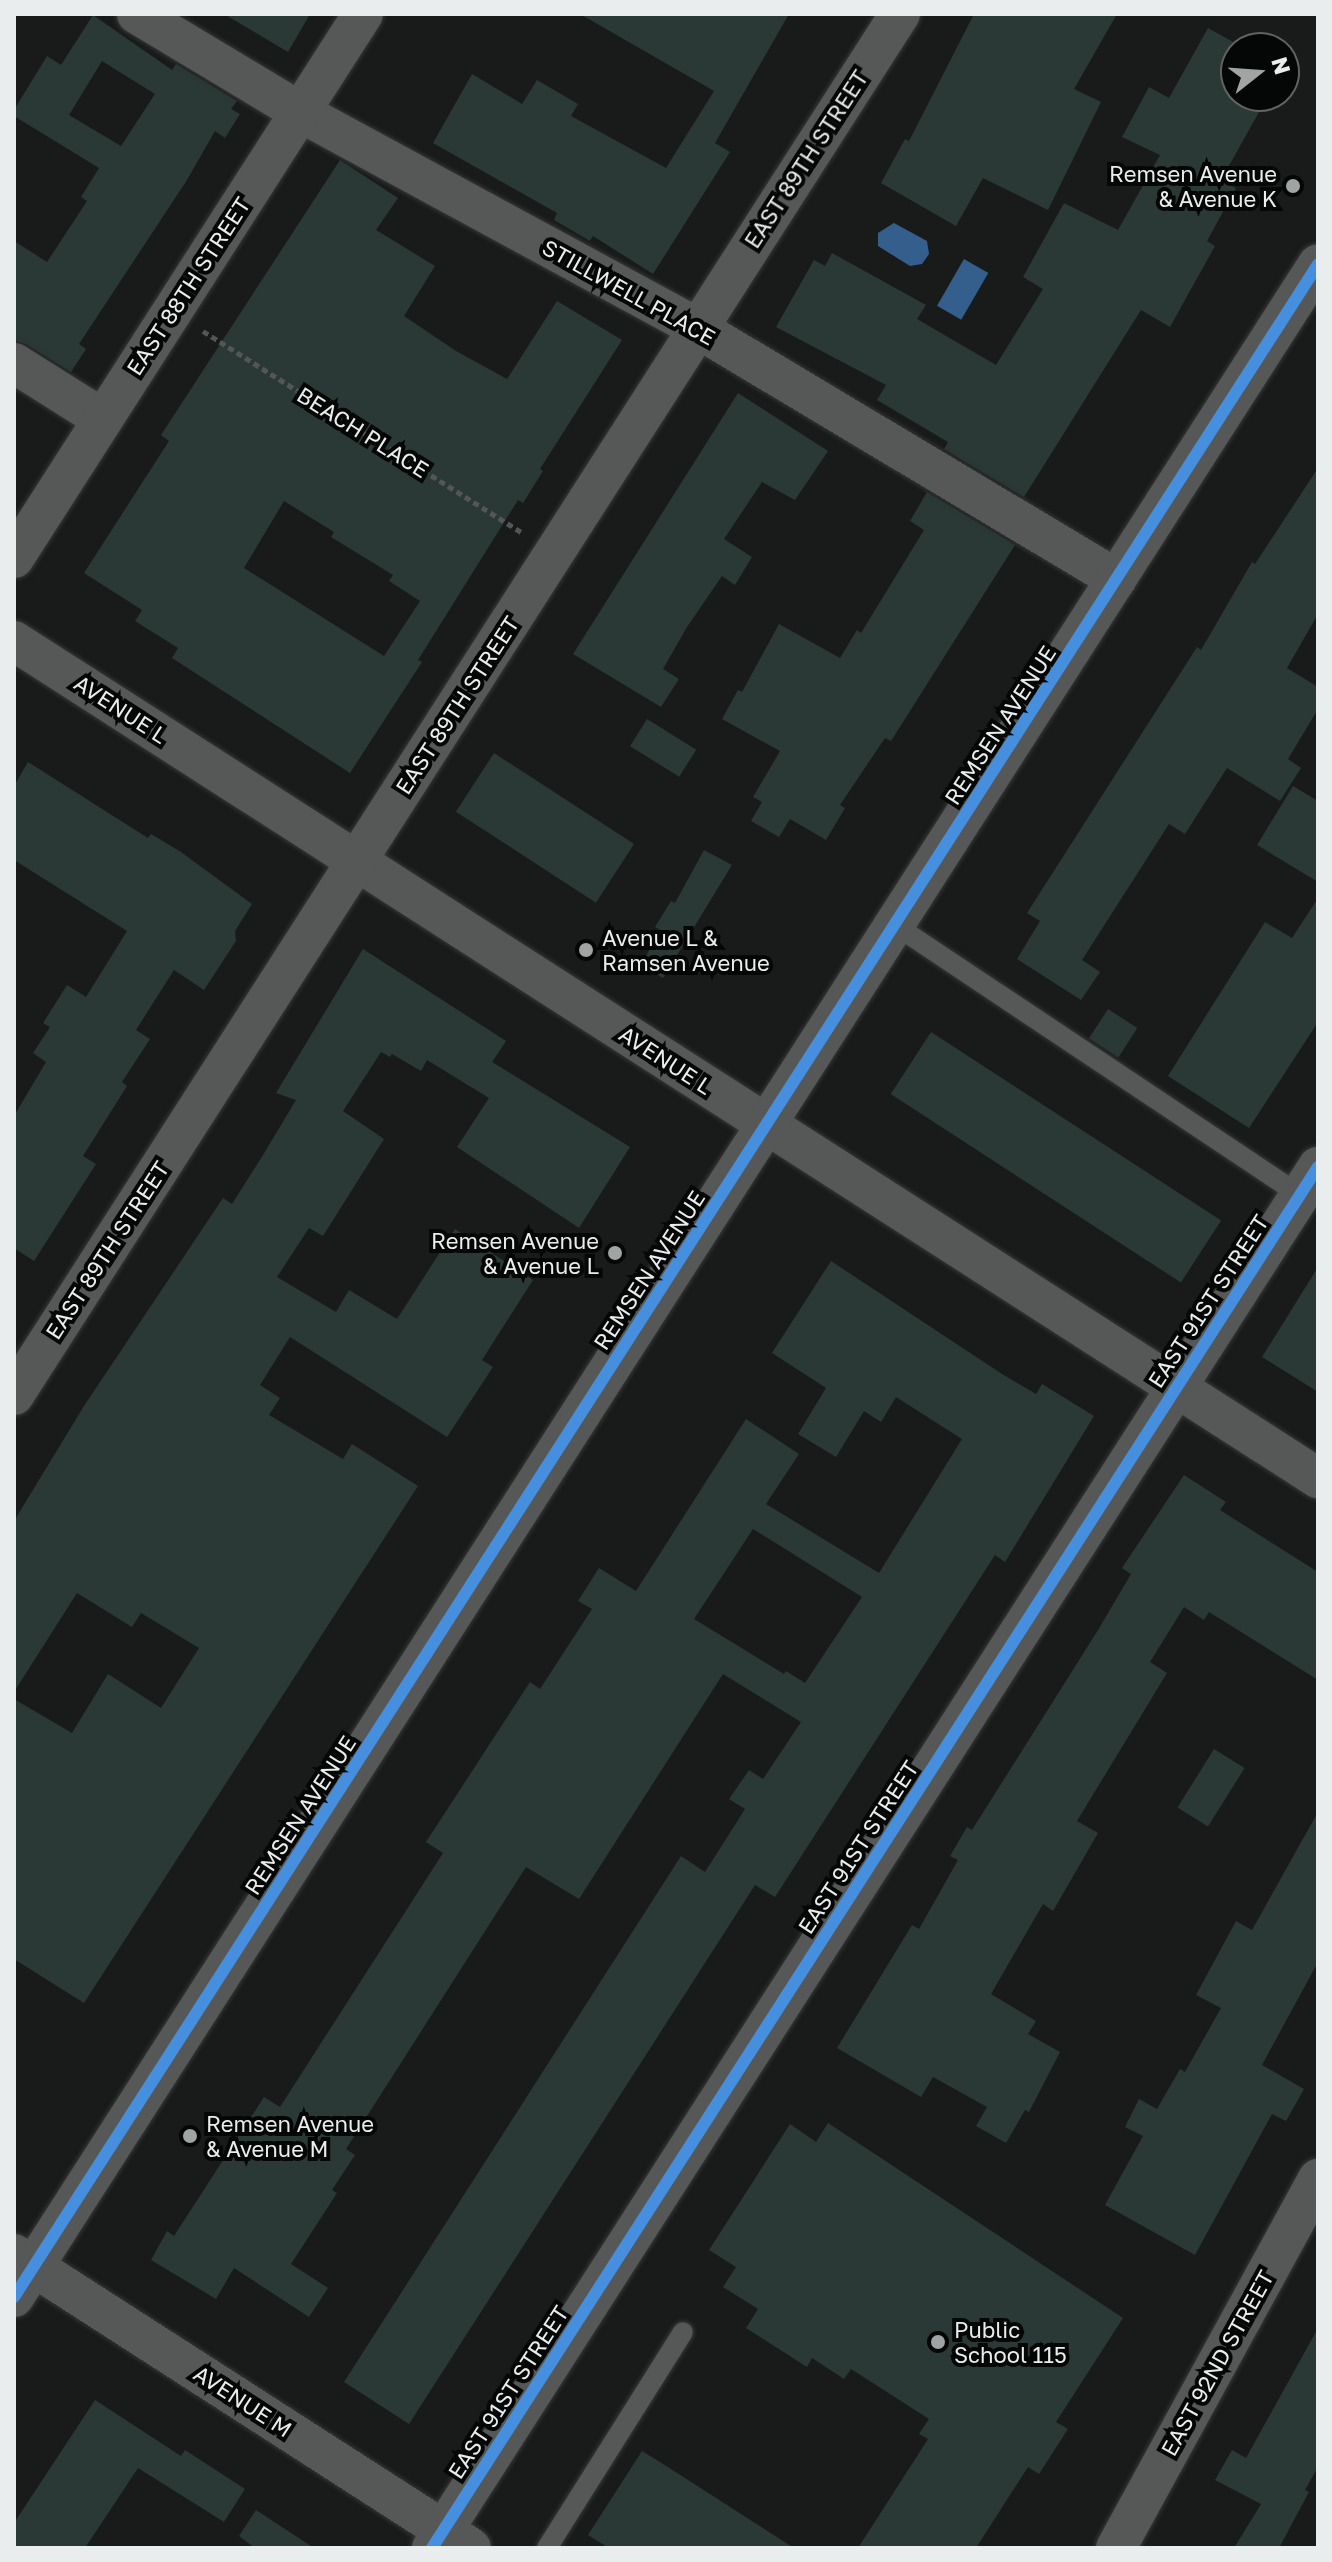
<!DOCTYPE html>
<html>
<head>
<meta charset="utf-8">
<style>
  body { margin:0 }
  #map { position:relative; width:1332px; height:2562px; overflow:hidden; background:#191b1b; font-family:"Golos Text",sans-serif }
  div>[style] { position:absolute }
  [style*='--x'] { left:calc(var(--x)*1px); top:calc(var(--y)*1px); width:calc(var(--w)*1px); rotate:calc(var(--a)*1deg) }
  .water>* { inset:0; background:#345f8d; transform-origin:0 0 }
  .building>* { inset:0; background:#2a3836; transform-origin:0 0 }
  .path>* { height:5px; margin-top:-2.5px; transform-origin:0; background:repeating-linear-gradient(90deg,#545656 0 6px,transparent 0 10px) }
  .roads { filter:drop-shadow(0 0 2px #363737) drop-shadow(0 0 2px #363737) }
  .lane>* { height:20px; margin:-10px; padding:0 10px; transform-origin:10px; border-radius:10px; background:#565757 }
  .street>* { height:40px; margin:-20px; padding:0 20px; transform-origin:20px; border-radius:20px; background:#565757 }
  .cycleway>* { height:12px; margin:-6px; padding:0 6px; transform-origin:6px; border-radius:6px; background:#468fdf }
  .dots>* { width:22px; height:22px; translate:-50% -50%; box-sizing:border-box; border:4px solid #050606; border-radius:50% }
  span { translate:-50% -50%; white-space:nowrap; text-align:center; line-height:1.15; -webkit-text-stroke:8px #050606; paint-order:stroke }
  .street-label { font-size:22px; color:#eaeded }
  .poi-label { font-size:22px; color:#eaeded }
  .right { translate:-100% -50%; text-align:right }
  .left { translate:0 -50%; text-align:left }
  .frame { position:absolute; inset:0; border:16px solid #eaeded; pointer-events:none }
  .north { position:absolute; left:1220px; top:32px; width:80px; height:80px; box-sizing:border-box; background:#050606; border:2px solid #616262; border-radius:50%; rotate:73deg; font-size:22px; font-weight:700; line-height:32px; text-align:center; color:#eaeded }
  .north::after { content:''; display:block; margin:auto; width:28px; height:36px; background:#a1a4a4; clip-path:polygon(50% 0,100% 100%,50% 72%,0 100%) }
</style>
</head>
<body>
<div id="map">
  <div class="water">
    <div style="clip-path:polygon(894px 223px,927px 241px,929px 254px,922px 264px,910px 266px,878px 246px,878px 233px)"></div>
    <div style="left:964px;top:259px;width:28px;height:54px;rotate:30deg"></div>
  </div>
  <div class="building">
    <div style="clip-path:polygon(224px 14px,310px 14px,288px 52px)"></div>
    <div style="clip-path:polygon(580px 14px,789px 14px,715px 143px,730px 152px,653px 274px,593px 236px,590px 241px,554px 220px,557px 213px,433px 143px,472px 74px,522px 104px,537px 80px,578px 104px,571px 116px,666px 168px,714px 91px)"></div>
    <div style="clip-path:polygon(974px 14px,1117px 14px,1074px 89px,1101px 102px,1048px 210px,983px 178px,956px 226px,881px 183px,905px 139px,909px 141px)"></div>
    <div style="clip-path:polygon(evenodd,93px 15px,172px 70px,176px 64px,237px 101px,231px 109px,240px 114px,225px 138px,215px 131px,187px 180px,79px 344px,86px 349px,71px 372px,26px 344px,14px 340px,14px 241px,47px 262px,87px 201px,81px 197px,99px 168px,14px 116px,14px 110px,47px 56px,61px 65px,93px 15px,102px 61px,155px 94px,121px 146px,69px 115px,102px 61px)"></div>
    <div style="clip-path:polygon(1208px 28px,1244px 48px,1236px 48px,1236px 96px,1268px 96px,1221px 180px,1236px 188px,1207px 241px,1215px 246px,1170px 327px,1141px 310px,1024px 497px,944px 449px,948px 442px,877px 400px,886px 385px,776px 327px,814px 260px,825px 266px,832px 253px,926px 305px,917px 319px,996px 365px,1043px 289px,1023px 277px,1064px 203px,1118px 230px,1160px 155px,1122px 137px,1149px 87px,1169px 98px)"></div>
    <div style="clip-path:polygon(evenodd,340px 160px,398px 198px,376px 230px,435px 266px,404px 316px,456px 351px,507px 379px,557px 301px,622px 340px,540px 469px,543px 471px,523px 503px,518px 500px,418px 660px,422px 662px,350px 773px,172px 658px,178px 648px,135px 621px,142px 610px,84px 573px,169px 441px,161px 435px,340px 160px,284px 501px,334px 532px,331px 537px,393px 575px,389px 581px,420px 601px,384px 656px,244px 568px,284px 501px)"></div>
    <div style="clip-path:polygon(738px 393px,828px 451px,795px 500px,762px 482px,724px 539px,752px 557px,735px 585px,722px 576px,687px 627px,663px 669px,679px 679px,661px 707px,573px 654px)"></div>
    <div style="clip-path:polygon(1318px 468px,1318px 614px,1287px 668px,1318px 687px,1318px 709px,1288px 759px,1301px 768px,1280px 801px,1227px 768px,1185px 834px,1169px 824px,1082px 960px,1100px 972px,1081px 1000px,1017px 959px,1040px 921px,1027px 913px,1197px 647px,1201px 650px,1252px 562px,1255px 564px)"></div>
    <div style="clip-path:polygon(927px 492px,1015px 545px,891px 741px,885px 738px,840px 805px,845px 808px,826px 840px,790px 819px,779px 837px,751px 821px,762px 802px,753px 797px,780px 751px,722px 719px,738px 690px,742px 692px,779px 624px,840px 658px,857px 630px,861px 633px,924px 530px,910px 521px)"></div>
    <div style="left:647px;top:719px;width:58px;height:32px;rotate:32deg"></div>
    <div style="left:494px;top:753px;width:167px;height:70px;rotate:33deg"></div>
    <div style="clip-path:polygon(28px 762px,148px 838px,151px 834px,181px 852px,252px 904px,235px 931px,236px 941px,204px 990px,174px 970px,136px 1030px,150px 1039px,122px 1082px,127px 1086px,83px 1156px,96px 1164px,34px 1261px,14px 1248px,14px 1116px,46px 1062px,33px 1053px,50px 1027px,43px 1023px,67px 985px,86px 997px,127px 931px,14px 860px,14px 786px)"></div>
    <div style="clip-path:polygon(1293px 786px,1318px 801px,1318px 882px,1257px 845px)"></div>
    <div style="clip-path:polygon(704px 850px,732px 865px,663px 978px,641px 965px,660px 930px,655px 927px,671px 901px,675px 903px)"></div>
    <div style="clip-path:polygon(1318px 898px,1318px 1022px,1249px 1128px,1168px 1076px,1265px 922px,1292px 938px)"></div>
    <div style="clip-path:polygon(363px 949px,506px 1041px,492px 1062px,630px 1147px,579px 1228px,457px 1147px,489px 1098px,427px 1060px,421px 1071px,392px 1054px,390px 1057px,381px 1052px,343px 1111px,384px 1139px,323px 1236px,309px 1228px,277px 1277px,336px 1312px,349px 1290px,397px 1319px,455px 1229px,533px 1280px,482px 1360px,493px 1367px,447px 1437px,290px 1337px,260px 1385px,280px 1398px,269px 1415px,343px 1459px,352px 1444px,418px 1486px,84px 2003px,14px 1959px,14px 1699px,72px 1733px,108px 1674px,161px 1708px,199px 1648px,141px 1613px,132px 1627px,77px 1593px,14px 1692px,14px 1521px,84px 1406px,223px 1198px,232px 1204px,263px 1155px,296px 1100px,276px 1093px)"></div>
    <div style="left:1108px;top:1009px;width:35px;height:35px;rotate:33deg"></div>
    <div style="left:931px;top:1032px;width:346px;height:74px;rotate:33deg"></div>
    <div style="clip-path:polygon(evenodd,831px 1261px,1002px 1374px,1036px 1394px,1042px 1384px,1094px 1416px,1005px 1562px,995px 1555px,775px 1897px,755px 1885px,409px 2424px,344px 2382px,681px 1856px,705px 1872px,745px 1809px,729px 1799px,749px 1770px,763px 1779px,801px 1722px,723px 1674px,579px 1899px,526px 1867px,346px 2149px,355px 2155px,332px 2190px,337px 2193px,291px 2264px,328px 2288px,309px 2317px,234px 2268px,216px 2299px,151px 2260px,167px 2231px,174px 2236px,264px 2097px,280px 2107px,443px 1853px,426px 1842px,530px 1682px,540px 1689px,592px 1609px,578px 1601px,599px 1568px,636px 1591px,746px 1419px,799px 1454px,766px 1504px,879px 1573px,962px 1439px,896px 1397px,881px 1422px,864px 1411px,836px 1457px,798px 1434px,826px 1388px,772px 1353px,831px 1261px,753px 1529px,862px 1597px,805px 1683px,786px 1671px,784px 1674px,694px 1619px,753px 1529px)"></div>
    <div style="clip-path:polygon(1318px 1267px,1318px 1392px,1262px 1357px)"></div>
    <div style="clip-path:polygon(1184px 1475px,1226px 1502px,1220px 1510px,1318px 1572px,1318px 1680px,1209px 1612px,1204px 1620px,1184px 1607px,1150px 1662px,1167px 1673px,1077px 1821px,1098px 1833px,1053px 1911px,1043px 1904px,991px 1994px,1036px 2021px,1028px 2034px,1060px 2052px,1029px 2112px,1025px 2110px,1006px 2143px,976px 2126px,987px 2107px,933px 2077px,921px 2097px,837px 2048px,912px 1925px,919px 1929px,958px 1860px,950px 1856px,967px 1827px,972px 1830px,1098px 1630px,1131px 1574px,1122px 1568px)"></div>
    <div style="left:1214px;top:1749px;width:36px;height:69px;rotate:32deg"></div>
    <div style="clip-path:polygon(1318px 1812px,1318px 1962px,1262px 2065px,1304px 2089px,1286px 2121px,1272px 2114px,1195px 2255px,1105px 2205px,1143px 2136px,1125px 2127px,1139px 2099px,1157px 2109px,1180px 2069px,1185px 2072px,1221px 2008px,1196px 1995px,1236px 1921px,1252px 1930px)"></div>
    <div style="clip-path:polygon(828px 2123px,1123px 2318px,1056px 2422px,1068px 2429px,1039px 2474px,1028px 2467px,976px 2548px,858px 2548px,928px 2439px,919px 2434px,929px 2419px,851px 2369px,844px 2379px,812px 2358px,807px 2367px,746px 2328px,758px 2309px,723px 2287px,736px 2267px,709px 2250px,790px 2124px,816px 2142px)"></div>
    <div style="clip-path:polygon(1318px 2328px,1318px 2467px,1305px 2490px,1309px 2492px,1279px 2548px,1234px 2548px,1261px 2504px,1215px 2480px,1232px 2450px,1246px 2458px)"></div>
    <div style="clip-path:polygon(95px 2400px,181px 2456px,185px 2450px,245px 2489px,224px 2522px,138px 2468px,85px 2548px,14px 2548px,14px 2523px)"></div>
    <div style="clip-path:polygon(642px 2451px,660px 2462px,794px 2548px,609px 2548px,588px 2535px)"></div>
    <div style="clip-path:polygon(256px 2510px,314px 2548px,255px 2548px,239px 2536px)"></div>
  </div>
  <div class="path">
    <div style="--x:203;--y:331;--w:378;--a:32.3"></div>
  </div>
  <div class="roads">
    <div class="lane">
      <div style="--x:895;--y:925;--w:487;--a:33.7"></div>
      <div style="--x:547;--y:2548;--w:255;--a:-57.8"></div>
    </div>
    <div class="street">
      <div style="--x:137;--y:14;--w:190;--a:31"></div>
      <div style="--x:300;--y:112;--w:452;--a:28.5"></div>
      <div style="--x:697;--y:328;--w:489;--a:30.9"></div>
      <div style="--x:14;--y:363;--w:105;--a:32.2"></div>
      <div style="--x:14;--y:558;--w:646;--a:-57.32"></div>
      <div style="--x:14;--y:641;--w:1550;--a:32.7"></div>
      <div style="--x:14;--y:1395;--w:1641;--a:-57.32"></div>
      <div style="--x:14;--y:2254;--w:543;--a:32.75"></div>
      <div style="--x:14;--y:2297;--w:2415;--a:-57.32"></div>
      <div style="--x:432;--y:2548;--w:1641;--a:-57.32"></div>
      <div style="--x:1116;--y:2548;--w:421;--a:-61.3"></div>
    </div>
  </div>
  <div class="cycleway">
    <div style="--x:14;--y:2297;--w:2415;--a:-57.32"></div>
    <div style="--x:432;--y:2548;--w:1641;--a:-57.32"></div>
  </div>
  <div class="dots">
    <div style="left:1293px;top:186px;background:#a1a4a4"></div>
    <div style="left:586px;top:950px;background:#a1a4a4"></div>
    <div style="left:615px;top:1253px;background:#a1a4a4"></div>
    <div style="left:190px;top:2136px;background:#a1a4a4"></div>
    <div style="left:938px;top:2342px;background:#a1a4a4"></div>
  </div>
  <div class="street-label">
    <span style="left:806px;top:159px;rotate:-57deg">EAST 89TH STREET</span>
    <span style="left:188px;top:286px;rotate:-57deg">EAST 88TH STREET</span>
    <span style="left:629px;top:292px;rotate:29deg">STILLWELL PLACE</span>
    <span style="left:363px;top:432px;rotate:32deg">BEACH PLACE</span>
    <span style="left:457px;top:705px;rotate:-57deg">EAST 89TH STREET</span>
    <span style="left:121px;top:709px;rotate:33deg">AVENUE L</span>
    <span style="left:1000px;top:725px;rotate:-57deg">REMSEN AVENUE</span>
    <span style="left:666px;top:1060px;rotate:33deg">AVENUE L</span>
    <span style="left:107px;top:1250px;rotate:-57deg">EAST 89TH STREET</span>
    <span style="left:649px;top:1270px;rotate:-57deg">REMSEN AVENUE</span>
    <span style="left:1208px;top:1301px;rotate:-57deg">EAST 91ST STREET</span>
    <span style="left:300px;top:1815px;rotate:-57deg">REMSEN AVENUE</span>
    <span style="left:858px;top:1847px;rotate:-57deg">EAST 91ST STREET</span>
    <span style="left:1217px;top:2363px;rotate:-61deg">EAST 92ND STREET</span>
    <span style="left:508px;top:2392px;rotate:-57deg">EAST 91ST STREET</span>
    <span style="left:243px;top:2401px;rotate:33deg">AVENUE M</span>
  </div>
  <div class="poi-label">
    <span class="right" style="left:1277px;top:186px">Remsen Avenue<br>&amp; Avenue K</span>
    <span class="left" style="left:602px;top:950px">Avenue L &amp;<br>Ramsen Avenue</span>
    <span class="right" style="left:599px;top:1253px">Remsen Avenue<br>&amp; Avenue L</span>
    <span class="left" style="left:206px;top:2136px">Remsen Avenue<br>&amp; Avenue M</span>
    <span class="left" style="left:954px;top:2342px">Public<br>School 115</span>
  </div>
  <div class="frame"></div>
  <div class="north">N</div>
</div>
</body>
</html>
